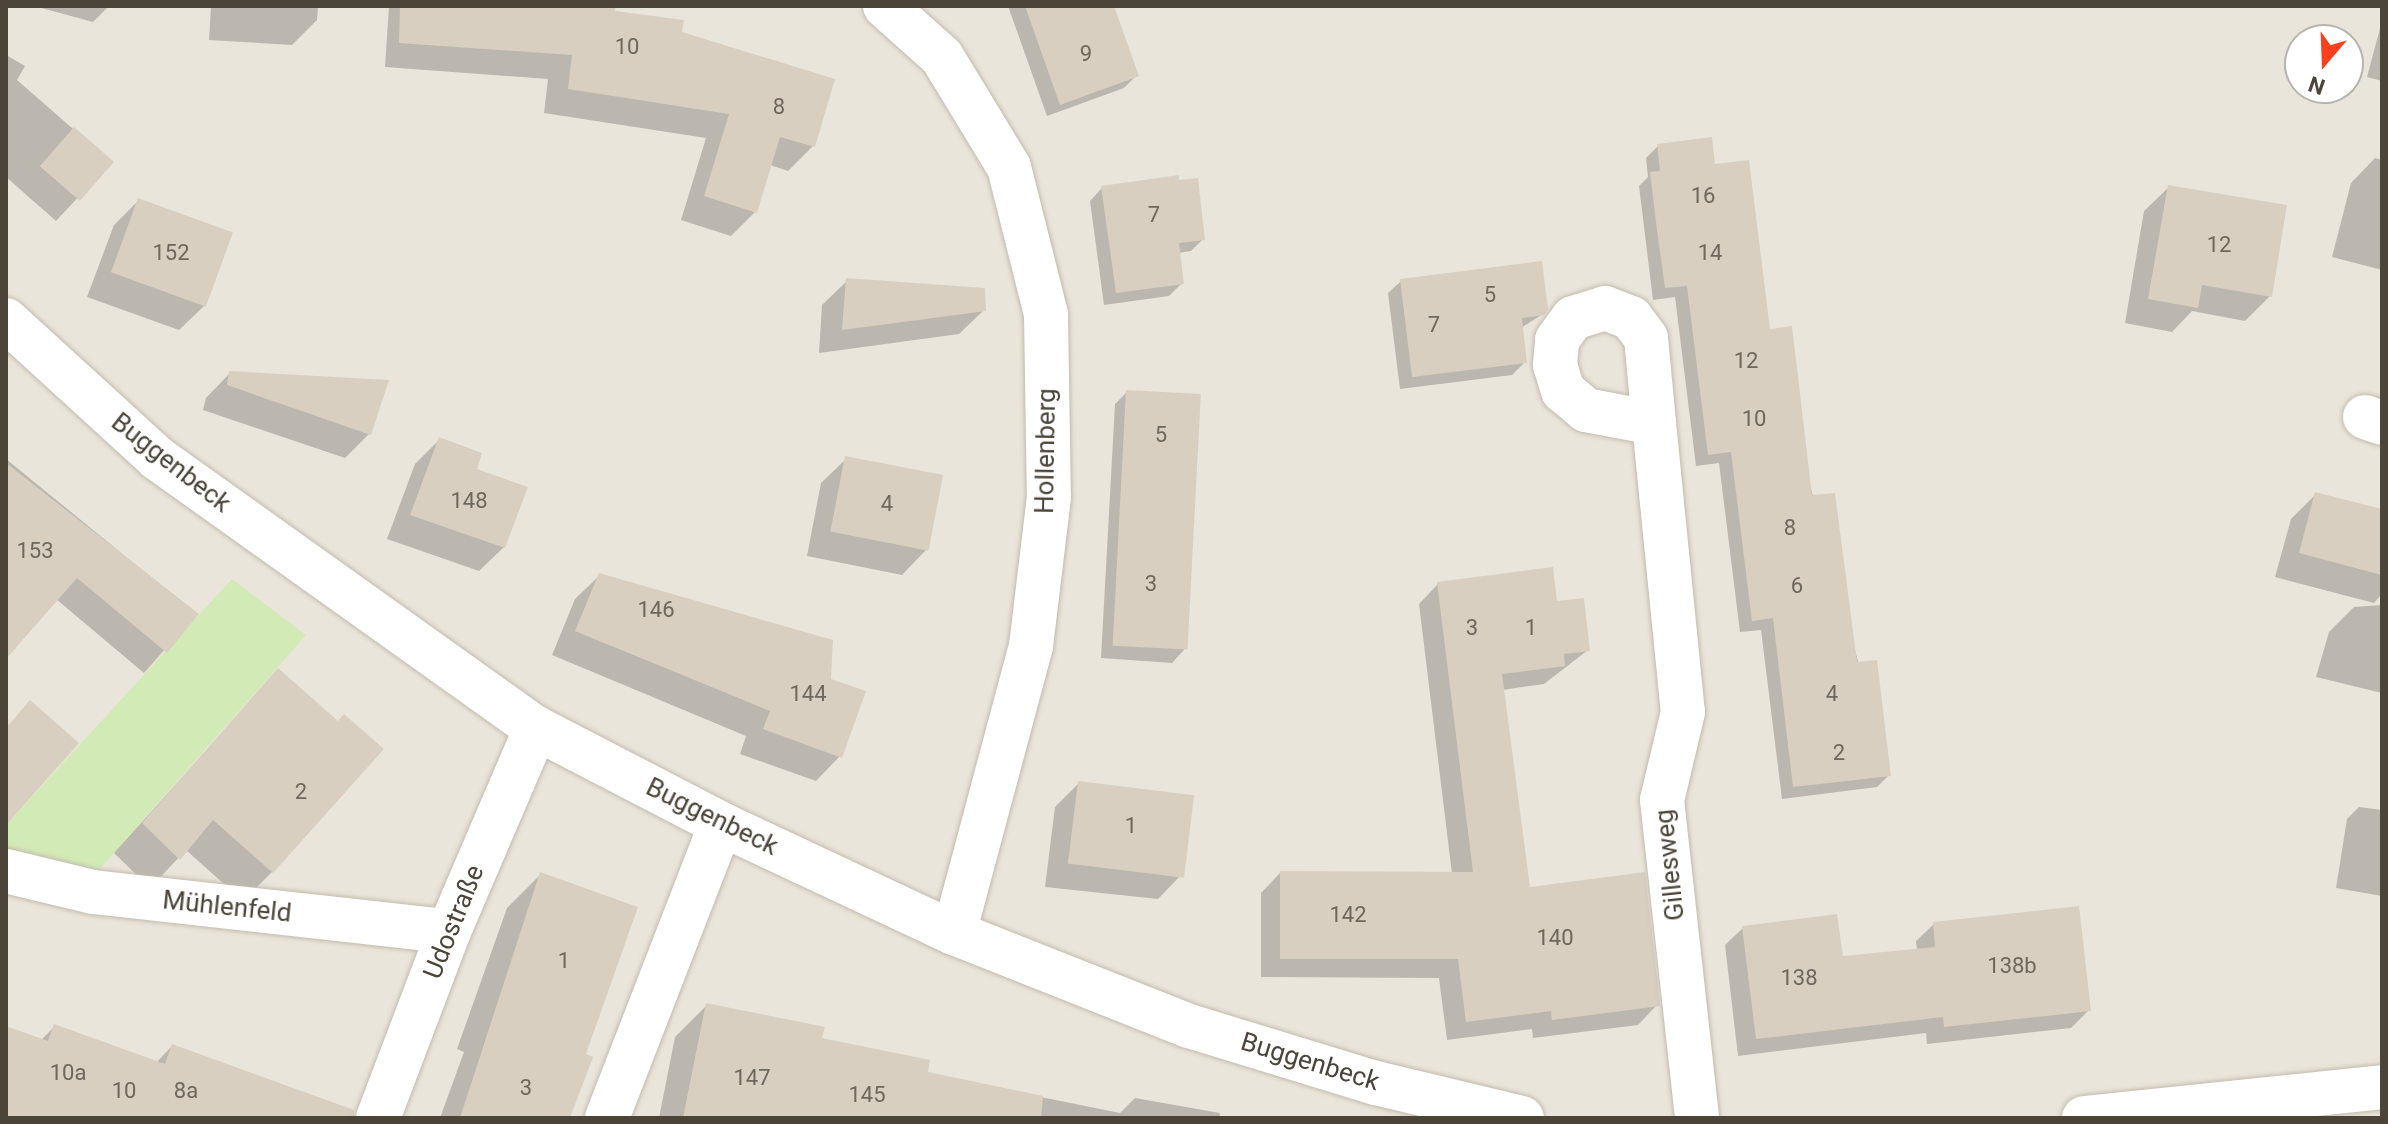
<!DOCTYPE html>
<html>
<head>
<meta charset="utf-8">
<style>
  body { margin:0 }
  #map { position:relative; width:2388px; height:1124px; overflow:hidden; background:#f6f3ec; font-family:Roboto,sans-serif }
  div>[style] { position:absolute }
  [style*='--x'] { left:calc(var(--x)*1px); top:calc(var(--y)*1px); width:calc(var(--w)*1px); rotate:calc(var(--a)*1deg) }
  .residential>* { inset:0; background:#eae5da }
  .green>* { inset:0; background:#d2eab5 }
  .shadow>* { inset:0; background:#0003 }
  .building>* { inset:0; background:#d8cfc1; transform-origin:0 0 }
  .roads { filter:drop-shadow(0 0 2px #c2bbae) drop-shadow(0 0 2px #c2bbae) }
  .minor>* { height:44px; margin:-22px; padding:0 22px; transform-origin:22px; border-radius:22px; background:#fff }
  span { translate:-50% -50%; white-space:nowrap; text-align:center; line-height:1.15; -webkit-text-stroke:6px #fff; paint-order:stroke }
  .number-label { font-size:22px; color:#6e675b }
  .number-label span { -webkit-text-stroke-width:0 }
  .street-label { font-size:26px; color:#4b4439 }
  .frame { position:absolute; inset:0; border:8px solid #4b4439; pointer-events:none }
  .north { position:absolute; left:2284px; top:24px; width:80px; height:80px; box-sizing:border-box; background:#fff; border:2px solid #b7b4b0; border-radius:50%; rotate:199deg; font-size:22px; font-weight:700; line-height:32px; text-align:center; color:#4b4439 }
  .north::after { content:''; display:block; margin:auto; width:28px; height:36px; background:#fc3f1d; clip-path:polygon(50% 0,100% 100%,50% 72%,0 100%) }
</style>
</head>
<body>
<div id="map">
  <div class="residential">
    <div style="clip-path:polygon(evenodd,6px 6px,2382px 6px,2382px 1118px,6px 1118px,6px 6px,2300px 40px,2348px 40px,2348px 88px,2300px 88px,2300px 40px)"></div>
  </div>
  <div class="green">
    <div style="clip-path:polygon(232px 579px,306px 635px,98px 871px,6px 851px,6px 825px)"></div>
  </div>
  <div class="shadow">
    <div style="clip-path:polygon(34px 6px,109px 6px,93px 22px)"></div>
    <div style="clip-path:polygon(211px 6px,318px 6px,317px 20px,292px 45px,209px 40px)"></div>
    <div style="clip-path:polygon(389px 6px,614px 6px,613px 13px,680px 34px,813px 146px,788px 171px,770px 165px,755px 212px,731px 236px,681px 220px,706px 138px,544px 113px,548px 79px,385px 67px)"></div>
    <div style="clip-path:polygon(1008px 6px,1112px 6px,1136px 76px,1124px 88px,1047px 116px)"></div>
    <div style="clip-path:polygon(2382px 21px,2382px 81px,2367px 77px)"></div>
    <div style="clip-path:polygon(6px 55px,25px 66px,17px 80px,111px 162px,56px 221px,6px 177px)"></div>
    <div style="clip-path:polygon(1658px 146px,1713px 166px,1768px 331px,1889px 775px,1877px 787px,1782px 799px,1761px 630px,1740px 632px,1719px 463px,1696px 466px,1675px 297px,1653px 300px,1639px 186px,1648px 177px,1646px 158px)"></div>
    <div style="clip-path:polygon(2375px 158px,2382px 160px,2382px 270px,2332px 257px,2351px 183px)"></div>
    <div style="clip-path:polygon(2169px 187px,2270px 296px,2245px 321px,2192px 311px,2172px 332px,2125px 323px,2144px 211px)"></div>
    <div style="clip-path:polygon(1102px 188px,1203px 239px,1191px 251px,1178px 253px,1182px 283px,1169px 296px,1104px 305px,1090px 201px)"></div>
    <div style="clip-path:polygon(138px 201px,204px 306px,179px 330px,87px 297px,114px 225px)"></div>
    <div style="clip-path:polygon(847px 281px,984px 310px,959px 334px,819px 353px,822px 305px)"></div>
    <div style="clip-path:polygon(1401px 281px,1543px 314px,1521px 328px,1525px 362px,1512px 375px,1400px 389px,1388px 293px)"></div>
    <div style="clip-path:polygon(230px 373px,369px 434px,345px 458px,203px 410px,206px 398px)"></div>
    <div style="clip-path:polygon(1127px 392px,1184px 650px,1172px 663px,1101px 658px,1115px 404px)"></div>
    <div style="clip-path:polygon(440px 439px,475px 471px,504px 547px,479px 571px,387px 539px,415px 464px)"></div>
    <div style="clip-path:polygon(6px 459px,196px 614px,144px 673px,56px 599px,6px 610px)"></div>
    <div style="clip-path:polygon(846px 459px,926px 550px,902px 575px,807px 556px,821px 483px)"></div>
    <div style="clip-path:polygon(2316px 494px,2382px 511px,2382px 594px,2374px 603px,2275px 577px,2291px 519px)"></div>
    <div style="clip-path:polygon(600px 575px,829px 680px,840px 756px,816px 781px,740px 754px,746px 736px,552px 655px,575px 599px)"></div>
    <div style="clip-path:polygon(1438px 584px,1555px 604px,1588px 650px,1544px 684px,1502px 690px,1528px 889px,1657px 1005px,1638px 1025px,1533px 1038px,1532px 1029px,1447px 1040px,1439px 978px,1261px 977px,1261px 893px,1280px 873px,1452px 874px,1419px 604px)"></div>
    <div style="clip-path:polygon(2382px 605px,2382px 693px,2316px 677px,2329px 632px,2354px 607px)"></div>
    <div style="clip-path:polygon(278px 671px,272px 872px,243px 901px,186px 850px,150px 888px,114px 853px)"></div>
    <div style="clip-path:polygon(1079px 783px,1182px 874px,1158px 899px,1045px 887px,1055px 807px)"></div>
    <div style="clip-path:polygon(2359px 807px,2382px 810px,2382px 896px,2336px 888px,2347px 819px)"></div>
    <div style="clip-path:polygon(541px 874px,584px 1056px,568px 1118px,440px 1118px,464px 1052px,457px 1049px,507px 908px)"></div>
    <div style="clip-path:polygon(1934px 924px,2089px 1010px,2071px 1028px,1927px 1044px,1926px 1033px,1738px 1056px,1725px 945px,1743px 928px,1841px 959px,1917px 951px,1916px 941px)"></div>
    <div style="clip-path:polygon(707px 1005px,926px 1074px,1120px 1113px,1135px 1098px,1220px 1113px,1219px 1118px,659px 1118px,675px 1037px)"></div>
    <div style="clip-path:polygon(55px 1026px,156px 1063px,172px 1046px,265px 1118px,6px 1118px,6px 1028px,40px 1041px)"></div>
  </div>
  <div class="building">
    <div style="clip-path:polygon(400px 6px,616px 6px,615px 11px,684px 20px,682px 32px,835px 79px,815px 147px,780px 137px,757px 213px,704px 196px,729px 114px,568px 89px,572px 55px,399px 43px)"></div>
    <div style="clip-path:polygon(1025px 6px,1114px 6px,1139px 76px,1060px 105px)"></div>
    <div style="left:74px;top:127px;width:53px;height:52px;rotate:41deg"></div>
    <div style="clip-path:polygon(1712px 137px,1715px 164px,1749px 160px,1770px 329px,1792px 326px,1812px 495px,1835px 493px,1857px 662px,1877px 660px,1891px 776px,1793px 787px,1773px 618px,1752px 621px,1731px 452px,1708px 455px,1687px 286px,1665px 288px,1657px 230px,1650px 172px,1660px 171px,1657px 144px)"></div>
    <div style="clip-path:polygon(1179px 175px,1179px 180px,1198px 178px,1205px 240px,1179px 243px,1184px 284px,1116px 293px,1101px 186px)"></div>
    <div style="clip-path:polygon(2168px 185px,2287px 205px,2272px 297px,2202px 285px,2198px 308px,2148px 299px)"></div>
    <div style="left:138px;top:198px;width:101px;height:79px;rotate:20deg"></div>
    <div style="clip-path:polygon(1542px 261px,1548px 309px,1544px 315px,1522px 318px,1527px 363px,1412px 377px,1400px 279px)"></div>
    <div style="clip-path:polygon(846px 278px,985px 288px,986px 311px,842px 330px)"></div>
    <div style="clip-path:polygon(229px 371px,389px 380px,371px 435px,227px 385px)"></div>
    <div style="left:1126px;top:390px;width:75px;height:256px;rotate:3deg"></div>
    <div style="clip-path:polygon(439px 437px,482px 453px,477px 469px,528px 487px,505px 548px,410px 515px)"></div>
    <div style="left:845px;top:456px;width:100px;height:77px;rotate:11deg"></div>
    <div style="clip-path:polygon(6px 463px,199px 614px,167px 653px,77px 578px,6px 659px)"></div>
    <div style="clip-path:polygon(2315px 492px,2382px 509px,2382px 575px,2299px 553px)"></div>
    <div style="clip-path:polygon(1553px 567px,1557px 601px,1584px 598px,1590px 651px,1564px 654px,1565px 666px,1502px 674px,1530px 887px,1645px 872px,1660px 1006px,1552px 1020px,1551px 1011px,1466px 1022px,1458px 959px,1280px 959px,1280px 871px,1473px 872px,1437px 582px)"></div>
    <div style="clip-path:polygon(599px 573px,833px 640px,831px 679px,866px 691px,842px 758px,763px 729px,770px 711px,575px 631px)"></div>
    <div style="clip-path:polygon(278px 668px,338px 721px,344px 714px,384px 749px,273px 873px,213px 820px,180px 860px,142px 823px)"></div>
    <div style="clip-path:polygon(30px 700px,79px 743px,6px 825px,6px 728px)"></div>
    <div style="left:1078px;top:781px;width:117px;height:83px;rotate:7deg"></div>
    <div style="clip-path:polygon(540px 872px,638px 907px,586px 1054px,593px 1057px,570px 1118px,460px 1118px)"></div>
    <div style="clip-path:polygon(2079px 906px,2091px 1011px,1944px 1027px,1943px 1017px,1756px 1039px,1742px 926px,1837px 914px,1843px 956px,1935px 947px,1933px 922px)"></div>
    <div style="clip-path:polygon(706px 1003px,825px 1027px,822px 1038px,930px 1060px,928px 1072px,1043px 1096px,1041px 1118px,683px 1118px)"></div>
    <div style="clip-path:polygon(54px 1024px,165px 1064px,172px 1044px,354px 1110px,354px 1118px,6px 1118px,6px 1026px,48px 1041px)"></div>
  </div>
  <div class="roads">
    <div class="minor">
      <div style="--x:885;--y:6;--w:76;--a:41.8"></div>
      <div style="--x:942;--y:57;--w:129;--a:58.7"></div>
      <div style="--x:1009;--y:167;--w:152;--a:75.9"></div>
      <div style="--x:1046;--y:314;--w:183;--a:89.1"></div>
      <div style="--x:1049;--y:497;--w:150;--a:96.9"></div>
      <div style="--x:1031;--y:646;--w:297;--a:105"></div>
      <div style="--x:6;--y:320;--w:205;--a:42.4"></div>
      <div style="--x:157;--y:458;--w:465;--a:35.5"></div>
      <div style="--x:536;--y:728;--w:208;--a:27.4"></div>
      <div style="--x:721;--y:824;--w:257;--a:25.1"></div>
      <div style="--x:954;--y:933;--w:253;--a:21.6"></div>
      <div style="--x:1189;--y:1026;--w:195;--a:17"></div>
      <div style="--x:1376;--y:1083;--w:150;--a:13.5"></div>
      <div style="--x:2365;--y:417;--w:18;--a:19"></div>
      <div style="--x:1654;--y:423;--w:69;--a:-169.2"></div>
      <div style="--x:1586;--y:410;--w:30;--a:-140"></div>
      <div style="--x:1563;--y:391;--w:27;--a:-107"></div>
      <div style="--x:1555;--y:365;--w:25;--a:-85"></div>
      <div style="--x:1557;--y:340;--w:27;--a:-54"></div>
      <div style="--x:1573;--y:318;--w:34;--a:-17"></div>
      <div style="--x:1605;--y:308;--w:28;--a:21"></div>
      <div style="--x:1631;--y:318;--w:25;--a:53"></div>
      <div style="--x:1646;--y:338;--w:85;--a:84.6"></div>
      <div style="--x:1654;--y:423;--w:290;--a:84.3"></div>
      <div style="--x:1683;--y:712;--w:90;--a:103.4"></div>
      <div style="--x:1662;--y:800;--w:320;--a:83.7"></div>
      <div style="--x:6;--y:871;--w:89;--a:13.6"></div>
      <div style="--x:93;--y:892;--w:358;--a:6.3"></div>
      <div style="--x:378;--y:1118;--w:200;--a:-69.2"></div>
      <div style="--x:449;--y:931;--w:221;--a:-66.8"></div>
      <div style="--x:607;--y:1118;--w:315;--a:-68.8"></div>
      <div style="--x:2084;--y:1118;--w:300;--a:-5.9"></div>
    </div>
  </div>
  <div class="number-label">
    <span style="left:627px;top:47px">10</span>
    <span style="left:1086px;top:54px">9</span>
    <span style="left:779px;top:107px">8</span>
    <span style="left:1703px;top:196px">16</span>
    <span style="left:1154px;top:215px">7</span>
    <span style="left:2219px;top:245px">12</span>
    <span style="left:171px;top:253px">152</span>
    <span style="left:1710px;top:253px">14</span>
    <span style="left:1490px;top:295px">5</span>
    <span style="left:1434px;top:325px">7</span>
    <span style="left:1746px;top:361px">12</span>
    <span style="left:1754px;top:419px">10</span>
    <span style="left:1161px;top:435px">5</span>
    <span style="left:469px;top:501px">148</span>
    <span style="left:887px;top:504px">4</span>
    <span style="left:1790px;top:528px">8</span>
    <span style="left:35px;top:551px">153</span>
    <span style="left:1151px;top:584px">3</span>
    <span style="left:1797px;top:586px">6</span>
    <span style="left:656px;top:610px">146</span>
    <span style="left:1472px;top:628px">3</span>
    <span style="left:1531px;top:628px">1</span>
    <span style="left:808px;top:694px">144</span>
    <span style="left:1832px;top:694px">4</span>
    <span style="left:1839px;top:753px">2</span>
    <span style="left:301px;top:792px">2</span>
    <span style="left:1131px;top:826px">1</span>
    <span style="left:1348px;top:915px">142</span>
    <span style="left:1555px;top:938px">140</span>
    <span style="left:564px;top:961px">1</span>
    <span style="left:2012px;top:966px">138b</span>
    <span style="left:1799px;top:978px">138</span>
    <span style="left:68px;top:1073px">10a</span>
    <span style="left:752px;top:1078px">147</span>
    <span style="left:526px;top:1088px">3</span>
    <span style="left:124px;top:1091px">10</span>
    <span style="left:186px;top:1091px">8a</span>
    <span style="left:867px;top:1095px">145</span>
  </div>
  <div class="street-label">
    <span style="left:1046px;top:451px;rotate:-89deg">Hollenberg</span>
    <span style="left:171px;top:463px;rotate:38deg">Buggenbeck</span>
    <span style="left:712px;top:817px;rotate:26deg">Buggenbeck</span>
    <span style="left:1670px;top:865px;rotate:-96deg">Gillesweg</span>
    <span style="left:227px;top:907px;rotate:6deg">Mühlenfeld</span>
    <span style="left:454px;top:922px;rotate:-68deg">Udostraße</span>
    <span style="left:1310px;top:1062px;rotate:17deg">Buggenbeck</span>
  </div>
  <div class="frame"></div>
  <div class="north">N</div>
</div>
</body>
</html>
